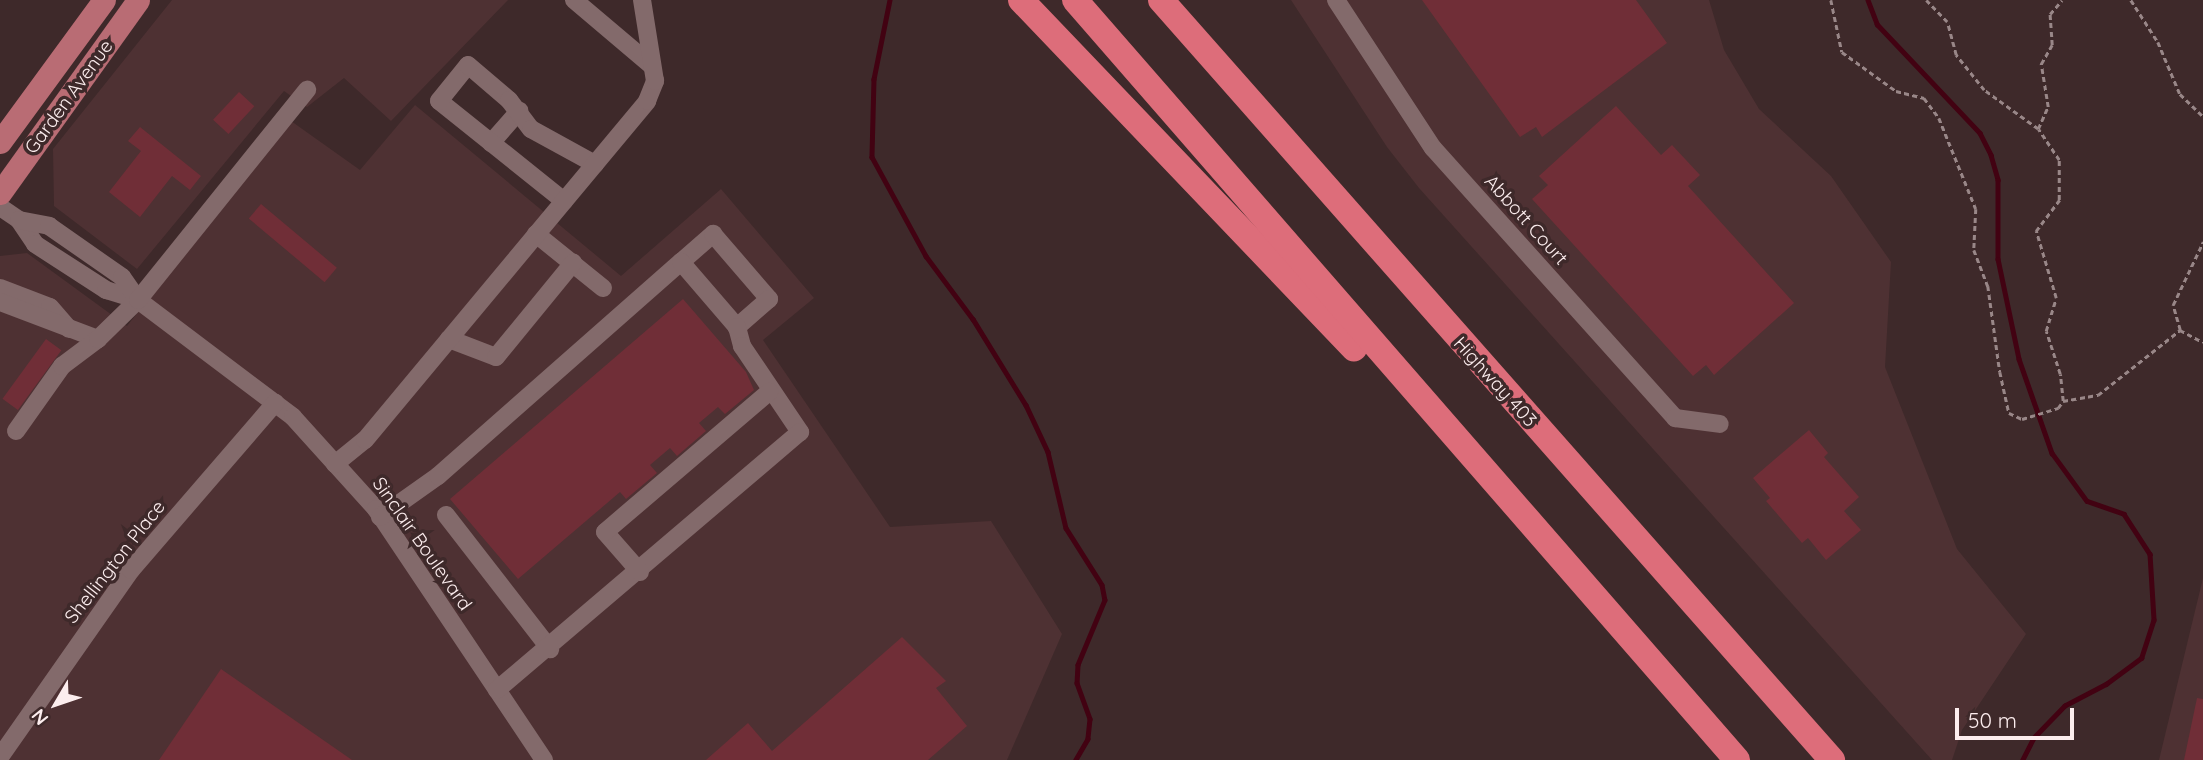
<!DOCTYPE html>
<html>
<head>
<meta charset="utf-8">
<style>
  body { margin:0 }
  #map { position:relative; width:2203px; height:760px; overflow:hidden; background:#3e292a; font-family:Quicksand,sans-serif }
  div>[style] { position:absolute }
  [style*='--x'] { left:calc(var(--x)*1px); top:calc(var(--y)*1px); width:calc(var(--w)*1px); rotate:calc(var(--a)*1deg) }
  .built>* { inset:0; background:#4e3133 }
  .stream>* { height:4.5px; margin:-2.25px; padding:0 2.25px; transform-origin:2.25px; border-radius:2.25px; background:#420212 }
  .building>* { inset:0; background:#702e37; transform-origin:0 0 }
  .path>* { height:2.5px; margin-top:-1.25px; transform-origin:0; background:repeating-linear-gradient(90deg,#998788 0 5px,transparent 0 8.5px) }
  .minor>* { height:18px; margin:-9px; padding:0 9px; transform-origin:9px; border-radius:9px; background:#836a6b }
  .major>* { height:23px; margin:-11.5px; padding:0 11.5px; transform-origin:11.5px; border-radius:11.5px; background:#b96c74 }
  .highway>* { height:26px; margin:-13px; padding:0 13px; transform-origin:13px; border-radius:13px; background:#dd6d7a }
  span { translate:-50% -50%; white-space:nowrap; text-align:center; line-height:1.15; -webkit-text-stroke:7px #3e292a; paint-order:stroke }
  .street-label { font-size:19px; color:#fcedee }
  .north { position:absolute; left:21px; top:669px; width:70px; height:70px; -webkit-text-stroke:5px #3e292a; paint-order:stroke; rotate:231deg; font-size:19px; font-weight:700; line-height:28px; text-align:center; color:#fcedee }
  .north::after { content:''; display:block; margin:auto; width:24px; height:32px; background:#fcedee; clip-path:polygon(50% 0,100% 100%,50% 72%,0 100%) }
  .scale { position:absolute; left:1955px; top:708px; width:119px; height:32px; box-sizing:border-box; border:4px solid #fcedee; border-top:0; padding-left:9px; font-size:21px; line-height:24px; white-space:nowrap; color:#fcedee; -webkit-text-stroke:5px #3e292a; paint-order:stroke }
</style>
</head>
<body>
<div id="map">
  <div class="built">
    <div style="clip-path:polygon(172px 0,508px 0,391px 121px,344px 78px,307px 107px,284px 91px,137px 269px,54px 206px,53px 149px)"></div>
    <div style="clip-path:polygon(1291px 0,1709px 0,1724px 50px,1759px 109px,1831px 176px,1891px 262px,1885px 367px,1957px 549px,2026px 634px,1962px 730px,1952px 760px,1932px 760px,1419px 188px,1387px 147px)"></div>
    <div style="clip-path:polygon(415px 105px,621px 276px,721px 189px,814px 298px,763px 340px,890px 527px,991px 521px,1062px 634px,1007px 760px,0 760px,0 256px,27px 253px,127px 326px,291px 121px,360px 170px)"></div>
    <div style="clip-path:polygon(2203px 578px,2203px 760px,2159px 760px)"></div>
  </div>
  <div class="stream">
    <div style="--x:890;--y:0;--w:81;--a:101.4"></div>
    <div style="--x:874;--y:79;--w:78;--a:91.5"></div>
    <div style="--x:872;--y:157;--w:113;--a:61.4"></div>
    <div style="--x:926;--y:256;--w:79;--a:53.3"></div>
    <div style="--x:973;--y:319;--w:101;--a:58.4"></div>
    <div style="--x:1026;--y:405;--w:52;--a:64.9"></div>
    <div style="--x:1048;--y:452;--w:78;--a:76.7"></div>
    <div style="--x:1066;--y:528;--w:67;--a:57.7"></div>
    <div style="--x:1102;--y:585;--w:15;--a:79"></div>
    <div style="--x:1105;--y:600;--w:70;--a:112.6"></div>
    <div style="--x:1078;--y:665;--w:18;--a:93"></div>
    <div style="--x:1077;--y:683;--w:38;--a:70"></div>
    <div style="--x:1090;--y:719;--w:20;--a:96"></div>
    <div style="--x:1088;--y:739;--w:24;--a:120"></div>
    <div style="--x:1868;--y:0;--w:26;--a:69"></div>
    <div style="--x:1877;--y:24;--w:150;--a:46.6"></div>
    <div style="--x:1980;--y:133;--w:25;--a:63"></div>
    <div style="--x:1991;--y:155;--w:26;--a:74"></div>
    <div style="--x:1998;--y:180;--w:79;--a:90"></div>
    <div style="--x:1998;--y:259;--w:102;--a:78.1"></div>
    <div style="--x:2019;--y:359;--w:100;--a:70.7"></div>
    <div style="--x:2052;--y:453;--w:59;--a:53.9"></div>
    <div style="--x:2087;--y:501;--w:39;--a:19"></div>
    <div style="--x:2124;--y:514;--w:48;--a:57"></div>
    <div style="--x:2150;--y:554;--w:66;--a:86.5"></div>
    <div style="--x:2154;--y:620;--w:40;--a:108"></div>
    <div style="--x:2142;--y:658;--w:44;--a:143.4"></div>
    <div style="--x:2107;--y:684;--w:47;--a:152.4"></div>
    <div style="--x:2065;--y:706;--w:45;--a:134.1"></div>
    <div style="--x:2034;--y:738;--w:25;--a:117"></div>
  </div>
  <div class="building">
    <div style="clip-path:polygon(1422px 0,1636px 0,1667px 43px,1542px 137px,1536px 127px,1520px 137px)"></div>
    <div style="left:239px;top:92px;width:21px;height:38px;rotate:43deg"></div>
    <div style="clip-path:polygon(1616px 106px,1661px 155px,1672px 145px,1700px 175px,1688px 186px,1794px 303px,1714px 375px,1706px 365px,1693px 376px,1532px 199px,1548px 185px,1539px 176px)"></div>
    <div style="clip-path:polygon(140px 127px,201px 176px,190px 190px,172px 176px,140px 217px,109px 192px,141px 151px,128px 141px)"></div>
    <div style="left:261px;top:204px;width:99px;height:19px;rotate:40deg"></div>
    <div style="clip-path:polygon(683px 299px,746px 372px,754px 390px,725px 414px,718px 407px,699px 423px,706px 431px,677px 456px,670px 448px,650px 465px,657px 473px,626px 499px,620px 492px,518px 579px,450px 499px)"></div>
    <div style="left:46px;top:339px;width:19px;height:74px;rotate:36deg"></div>
    <div style="clip-path:polygon(1809px 430px,1828px 453px,1824px 457px,1859px 497px,1844px 511px,1861px 530px,1826px 560px,1808px 538px,1802px 543px,1766px 501px,1770px 498px,1753px 478px)"></div>
    <div style="clip-path:polygon(902px 637px,946px 681px,936px 688px,967px 726px,928px 760px,706px 760px,748px 723px,772px 751px)"></div>
    <div style="clip-path:polygon(221px 669px,352px 760px,159px 760px)"></div>
    <div style="clip-path:polygon(2197px 698px,2203px 699px,2203px 760px,2184px 760px)"></div>
  </div>
  <div class="path">
    <div style="--x:1831;--y:0;--w:53;--a:78.1"></div>
    <div style="--x:1842;--y:52;--w:67;--a:35.8"></div>
    <div style="--x:1896;--y:91;--w:29;--a:14"></div>
    <div style="--x:1924;--y:98;--w:25;--a:53"></div>
    <div style="--x:1939;--y:118;--w:98;--a:67.9"></div>
    <div style="--x:1976;--y:209;--w:41;--a:92.8"></div>
    <div style="--x:1974;--y:250;--w:39;--a:69"></div>
    <div style="--x:1988;--y:286;--w:87;--a:82.1"></div>
    <div style="--x:2000;--y:372;--w:42;--a:77.6"></div>
    <div style="--x:2009;--y:413;--w:14;--a:25"></div>
    <div style="--x:2022;--y:419;--w:38;--a:-17"></div>
    <div style="--x:2058;--y:408;--w:9;--a:-54"></div>
    <div style="--x:2063;--y:401;--w:27;--a:-96"></div>
    <div style="--x:2060;--y:374;--w:45;--a:-108"></div>
    <div style="--x:2046;--y:331;--w:34;--a:-73"></div>
    <div style="--x:2056;--y:298;--w:70;--a:-106.6"></div>
    <div style="--x:2036;--y:231;--w:39;--a:-53"></div>
    <div style="--x:2059;--y:200;--w:40;--a:-90"></div>
    <div style="--x:2059;--y:160;--w:37;--a:-124"></div>
    <div style="--x:2038;--y:129;--w:67;--a:-144.2"></div>
    <div style="--x:1984;--y:90;--w:45;--a:-128.7"></div>
    <div style="--x:1956;--y:55;--w:34;--a:-105"></div>
    <div style="--x:1947;--y:22;--w:30;--a:-134"></div>
    <div style="--x:2131;--y:0;--w:50;--a:57.3"></div>
    <div style="--x:2158;--y:42;--w:56;--a:67.1"></div>
    <div style="--x:2180;--y:94;--w:32;--a:44"></div>
    <div style="--x:2038;--y:129;--w:24;--a:-66"></div>
    <div style="--x:2048;--y:107;--w:44;--a:-99.2"></div>
    <div style="--x:2041;--y:64;--w:22;--a:-60"></div>
    <div style="--x:2052;--y:45;--w:31;--a:-94"></div>
    <div style="--x:2050;--y:14;--w:18;--a:-49"></div>
    <div style="--x:2180;--y:330;--w:26;--a:-106"></div>
    <div style="--x:2173;--y:305;--w:70;--a:-64.5"></div>
    <div style="--x:2063;--y:401;--w:36;--a:-10"></div>
    <div style="--x:2098;--y:395;--w:105;--a:-38.4"></div>
    <div style="--x:2180;--y:330;--w:26;--a:28"></div>
  </div>
  <div class="minor">
    <div style="--x:574;--y:0;--w:102;--a:40.2"></div>
    <div style="--x:1336;--y:0;--w:177;--a:56.8"></div>
    <div style="--x:1433;--y:148;--w:363;--a:48.1"></div>
    <div style="--x:1675;--y:418;--w:45;--a:7.6"></div>
    <div style="--x:491;--y:143;--w:43;--a:-48.8"></div>
    <div style="--x:564;--y:201;--w:160;--a:-141.3"></div>
    <div style="--x:439;--y:101;--w:46;--a:-51.1"></div>
    <div style="--x:468;--y:65;--w:54;--a:40.5"></div>
    <div style="--x:509;--y:100;--w:36;--a:53"></div>
    <div style="--x:531;--y:129;--w:73;--a:28.7"></div>
    <div style="--x:0;--y:207;--w:23;--a:34"></div>
    <div style="--x:19;--y:220;--w:29;--a:56"></div>
    <div style="--x:35;--y:244;--w:85;--a:32.9"></div>
    <div style="--x:106;--y:290;--w:34;--a:17"></div>
    <div style="--x:138;--y:300;--w:194;--a:37"></div>
    <div style="--x:293;--y:417;--w:124;--a:47.9"></div>
    <div style="--x:376;--y:509;--w:302;--a:56.2"></div>
    <div style="--x:19;--y:220;--w:31;--a:11"></div>
    <div style="--x:49;--y:226;--w:89;--a:34.9"></div>
    <div style="--x:122;--y:277;--w:28;--a:55"></div>
    <div style="--x:536;--y:234;--w:86;--a:38.9"></div>
    <div style="--x:681;--y:262;--w:43;--a:-41.2"></div>
    <div style="--x:713;--y:234;--w:86;--a:49.3"></div>
    <div style="--x:769;--y:299;--w:43;--a:138.8"></div>
    <div style="--x:0;--y:288;--w:53;--a:20.8"></div>
    <div style="--x:50;--y:307;--w:29;--a:49"></div>
    <div style="--x:0;--y:302;--w:105;--a:20.7"></div>
    <div style="--x:449;--y:339;--w:50;--a:21"></div>
    <div style="--x:496;--y:357;--w:122;--a:-50.7"></div>
    <div style="--x:16;--y:431;--w:80;--a:-54.7"></div>
    <div style="--x:62;--y:366;--w:45;--a:-36.9"></div>
    <div style="--x:98;--y:339;--w:56;--a:-44.3"></div>
    <div style="--x:138;--y:300;--w:270;--a:-51.2"></div>
    <div style="--x:335;--y:464;--w:38;--a:-39"></div>
    <div style="--x:365;--y:440;--w:441;--a:-50.2"></div>
    <div style="--x:647;--y:101;--w:22;--a:-68"></div>
    <div style="--x:655;--y:81;--w:82;--a:-99.1"></div>
    <div style="--x:446;--y:515;--w:170;--a:52.2"></div>
    <div style="--x:380;--y:517;--w:71;--a:-35.3"></div>
    <div style="--x:438;--y:476;--w:324;--a:-41.4"></div>
    <div style="--x:681;--y:262;--w:86;--a:49.3"></div>
    <div style="--x:737;--y:327;--w:20;--a:75"></div>
    <div style="--x:742;--y:346;--w:104;--a:56"></div>
    <div style="--x:800;--y:432;--w:398;--a:139.6"></div>
    <div style="--x:640;--y:572;--w:53;--a:-131.2"></div>
    <div style="--x:605;--y:532;--w:216;--a:-40.5"></div>
    <div style="--x:0;--y:757;--w:228;--a:-55"></div>
    <div style="--x:131;--y:570;--w:221;--a:-49.2"></div>
  </div>
  <div class="major">
    <div style="--x:0;--y:142;--w:176;--a:-53.8"></div>
    <div style="--x:0;--y:193;--w:237;--a:-54.4"></div>
  </div>
  <div class="highway">
    <div style="--x:1021;--y:0;--w:482;--a:46.3"></div>
    <div style="--x:1075;--y:0;--w:1008;--a:48.94"></div>
    <div style="--x:1161;--y:0;--w:1014;--a:48.56"></div>
  </div>
  <div class="street-label">
    <span style="left:69px;top:97px;rotate:-54deg">Garden Avenue</span>
    <span style="left:1526px;top:220px;rotate:48deg">Abbott Court</span>
    <span style="left:1495px;top:382px;rotate:48deg">Highway 403</span>
    <span style="left:422px;top:544px;rotate:55deg">Sinclair Boulevard</span>
    <span style="left:115px;top:562px;rotate:-52deg">Shellington Place</span>
  </div>
  <div class="north">N</div>
  <div class="scale">50 m</div>
</div>
</body>
</html>
